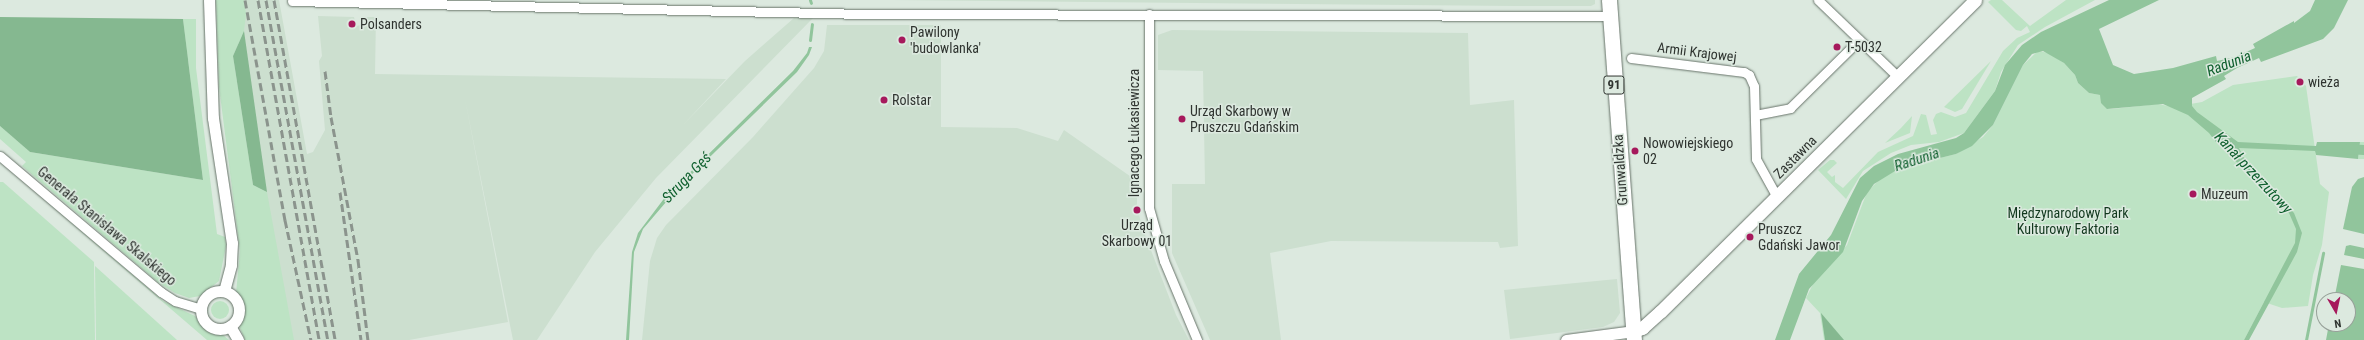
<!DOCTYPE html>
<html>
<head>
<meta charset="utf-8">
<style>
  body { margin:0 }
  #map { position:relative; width:2364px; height:340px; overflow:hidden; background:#dce9df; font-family:"Roboto Condensed",sans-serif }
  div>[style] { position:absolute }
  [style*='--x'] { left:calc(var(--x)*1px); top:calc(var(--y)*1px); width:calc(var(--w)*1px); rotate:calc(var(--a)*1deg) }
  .built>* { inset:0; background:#ccdfcf }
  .green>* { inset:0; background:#bde3c4 }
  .round { border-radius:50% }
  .forest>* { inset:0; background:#85b890 }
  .water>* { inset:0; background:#91c59c }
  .stream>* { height:3px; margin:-1.5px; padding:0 1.5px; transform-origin:1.5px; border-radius:1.5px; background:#91c59c }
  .canal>* { height:10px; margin:-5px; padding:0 5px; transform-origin:5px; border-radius:5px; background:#91c59c }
  .roads { filter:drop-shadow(0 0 1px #68746a) drop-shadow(0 0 1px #68746a) }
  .minor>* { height:9px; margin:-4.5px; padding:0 4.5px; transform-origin:4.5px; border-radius:4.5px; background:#fff }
  .tertiary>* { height:11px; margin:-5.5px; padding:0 5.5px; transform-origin:5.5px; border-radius:5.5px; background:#fff }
  .tertiary>.ring { margin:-5.5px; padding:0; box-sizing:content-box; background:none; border:11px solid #fff; border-radius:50% }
  .secondary>* { height:13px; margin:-6.5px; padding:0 6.5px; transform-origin:6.5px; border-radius:6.5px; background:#fff }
  .primary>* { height:15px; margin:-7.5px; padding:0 7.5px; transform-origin:7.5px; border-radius:7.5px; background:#fff }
  .rail>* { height:3px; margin-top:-1.5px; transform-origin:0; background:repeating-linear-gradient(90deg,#8b948d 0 8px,transparent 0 12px) }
  .dots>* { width:11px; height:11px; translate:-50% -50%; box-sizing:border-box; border:2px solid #dce9df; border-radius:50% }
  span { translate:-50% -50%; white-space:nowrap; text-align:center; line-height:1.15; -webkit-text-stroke:3px #dce9df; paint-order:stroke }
  .shield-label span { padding:1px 3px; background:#dce9df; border:1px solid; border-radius:3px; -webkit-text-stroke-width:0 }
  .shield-label { font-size:13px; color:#2f3430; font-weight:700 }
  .poi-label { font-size:14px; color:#2f3430 }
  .left { translate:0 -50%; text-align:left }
  .street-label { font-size:14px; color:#2f3430 }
  .park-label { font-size:14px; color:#12391e }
  .water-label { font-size:15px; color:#0f602e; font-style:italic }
  .north { position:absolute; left:2316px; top:292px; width:40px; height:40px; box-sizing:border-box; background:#dce9df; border:1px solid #97a199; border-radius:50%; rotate:171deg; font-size:11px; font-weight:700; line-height:16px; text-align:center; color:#2f3430 }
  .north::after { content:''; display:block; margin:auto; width:14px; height:18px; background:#a6195c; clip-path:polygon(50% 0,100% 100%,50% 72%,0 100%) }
</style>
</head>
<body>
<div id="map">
  <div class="built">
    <div style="clip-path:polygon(239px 0,279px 0,307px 154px,313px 152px,325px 130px,319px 61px,322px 56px,318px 16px,354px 17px,356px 26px,366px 24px,367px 17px,376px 17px,375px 74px,726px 79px,683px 125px,745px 61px,794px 18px,813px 18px,656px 178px,595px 252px,537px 340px,513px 340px,465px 99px,508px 322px,409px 340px,272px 340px)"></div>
    <div style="clip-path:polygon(893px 0,1595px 0,1595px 4px,1591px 6px,1515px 6px)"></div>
    <div style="clip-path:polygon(827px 25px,941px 25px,941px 127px,1017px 128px,1058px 141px,1064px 130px,1137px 181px,1137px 206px,1142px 227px,1176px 315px,1189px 340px,642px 340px,650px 261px,657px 238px,666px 225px,753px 137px,814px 68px,824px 51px)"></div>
    <div style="clip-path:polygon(1172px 30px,1468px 33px,1470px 105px,1514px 100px,1518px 246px,1500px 248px,1498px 242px,1331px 241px,1270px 253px,1281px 340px,1210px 340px,1172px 253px,1172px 184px,1205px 184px,1203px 71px,1158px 70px,1158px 35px)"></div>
    <div style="clip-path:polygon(1617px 279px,1620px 313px,1614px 322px,1603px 327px,1510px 339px,1504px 290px)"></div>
  </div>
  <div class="green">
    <div style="clip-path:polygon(216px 0,244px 0,246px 14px,244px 31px,233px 56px,253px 185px,267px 192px,294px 340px,245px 340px,240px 328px,241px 307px,236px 293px,240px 251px,219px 87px)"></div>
    <div style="clip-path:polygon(1991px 0,2002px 0,2030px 26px,2066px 0,2095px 0,2045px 27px,2018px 45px,2001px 72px,1995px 91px,1964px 133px,1939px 142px,1911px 145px,1891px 153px,1863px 171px,1846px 199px,1818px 170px,1830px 160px,1834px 160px,1837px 163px,1827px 172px,1832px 177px,1835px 175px,1835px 182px,1843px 188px,1878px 152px,1913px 136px,1921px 114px,1926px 115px,1931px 135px,1937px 134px,1933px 120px,1936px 114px,1941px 112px,1955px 117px,1966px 113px,2003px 51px,2017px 38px,2030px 32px,2027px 26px,2021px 31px,2016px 30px,1988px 2px)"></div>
    <div style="clip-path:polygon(183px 19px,196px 19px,196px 68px,217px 234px,225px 237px,226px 246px,219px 281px,200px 296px,189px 298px,175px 293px,159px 283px,22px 166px,26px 162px,0 139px,0 126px,30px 152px,203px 180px)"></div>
    <div style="clip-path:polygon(2038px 51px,2049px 53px,2064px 63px,2075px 75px,2078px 83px,2089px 93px,2100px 95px,2108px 109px,2112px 109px,2158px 104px,2173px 107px,2202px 102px,2233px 85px,2297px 76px,2306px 86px,2320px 184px,2329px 192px,2322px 245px,2313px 275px,2308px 306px,2282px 308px,2264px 302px,2244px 340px,1824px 340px,1820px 313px,1806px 298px,1815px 280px,1847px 245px,1867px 192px,1880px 179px,1900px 168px,1956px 154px,1983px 137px,1993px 125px,2023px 65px)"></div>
    <div style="clip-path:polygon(1991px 61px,1962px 109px,1955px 112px,1944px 107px)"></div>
    <div style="clip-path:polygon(1912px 116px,1910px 133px,1885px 143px,1901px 128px)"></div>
    <div style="clip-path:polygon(2360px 142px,2364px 142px,2364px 159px,2358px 159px)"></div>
    <div style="clip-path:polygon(15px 175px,163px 301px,195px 316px,205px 328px,223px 335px,229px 340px,207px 340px)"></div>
    <div style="clip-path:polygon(0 182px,3px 182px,94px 262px,95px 340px,0 340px)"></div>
    <div style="clip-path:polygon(95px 266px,177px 340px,96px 340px)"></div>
    <div class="round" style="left:211px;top:301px;width:18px;height:18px"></div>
  </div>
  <div class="forest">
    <div style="clip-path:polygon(0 17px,183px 19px,203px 180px,30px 152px,0 126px)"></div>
    <div style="clip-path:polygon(244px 31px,267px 192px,253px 185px,233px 56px)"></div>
    <div style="clip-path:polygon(1821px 313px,1844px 340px,1825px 340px)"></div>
  </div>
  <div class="water">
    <div style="clip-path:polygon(2109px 0,2159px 0,2099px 29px,2113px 65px,2134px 74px,2173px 68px,2216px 56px,2217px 61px,2235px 57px,2255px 48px,2253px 44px,2294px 21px,2294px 23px,2310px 11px,2315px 0,2348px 0,2334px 28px,2323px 39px,2261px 62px,2259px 58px,2237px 68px,2224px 76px,2226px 79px,2192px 98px,2192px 106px,2197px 112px,2238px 142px,2316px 146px,2317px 142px,2360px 142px,2358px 159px,2316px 155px,2315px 151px,2239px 148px,2249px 168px,2294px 213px,2302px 233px,2297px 252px,2249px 340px,2244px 340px,2295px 243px,2296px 229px,2289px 213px,2215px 141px,2209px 133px,2188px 115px,2163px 104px,2107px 109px,2101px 103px,2100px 95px,2089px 93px,2078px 83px,2075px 75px,2064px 63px,2043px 51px,2032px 54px,2023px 65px,1993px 125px,1972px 146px,1956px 154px,1900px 168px,1874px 184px,1862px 201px,1843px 252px,1809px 289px,1790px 340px,1775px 340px,1799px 274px,1831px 235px,1860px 178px,1874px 166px,1898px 154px,1956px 138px,1964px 133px,1995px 91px,2005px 65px,2022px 45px,2041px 32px)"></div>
    <div style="clip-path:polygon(809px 47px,812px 47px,809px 55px,797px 72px,678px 188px,643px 229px,634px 252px,629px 340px,626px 340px,632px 252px,638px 233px,666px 196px,793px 71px,807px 53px)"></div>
    <div style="clip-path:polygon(2364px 177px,2364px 234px,2343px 229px,2352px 187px,2358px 179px)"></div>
    <div style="clip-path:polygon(2350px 245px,2364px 248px,2364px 259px,2344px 255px,2346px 246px)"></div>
    <div style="clip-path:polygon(2341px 265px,2364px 269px,2364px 340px,2326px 340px,2329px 324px,2348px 324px,2348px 300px,2334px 300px)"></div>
  </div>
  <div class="stream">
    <div style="--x:810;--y:0;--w:3;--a:72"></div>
    <div style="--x:810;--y:40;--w:16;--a:-83"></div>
    <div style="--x:2306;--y:340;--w:89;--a:-78.9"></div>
  </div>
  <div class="canal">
    <div style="--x:2347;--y:149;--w:17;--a:3"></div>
  </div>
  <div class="roads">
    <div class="minor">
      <div style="--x:1818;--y:0;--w:111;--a:43.9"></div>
      <div style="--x:292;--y:1;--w:572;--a:1.3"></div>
      <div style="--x:864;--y:14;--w:746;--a:0.15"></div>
      <div style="--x:1149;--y:14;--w:194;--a:90"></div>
      <div style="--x:1149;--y:208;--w:55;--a:74.2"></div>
      <div style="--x:1164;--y:261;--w:86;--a:67.3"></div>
      <div style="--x:1631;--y:58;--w:114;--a:7.1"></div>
      <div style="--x:1744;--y:72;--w:6;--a:31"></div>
      <div style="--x:1749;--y:75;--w:12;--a:66"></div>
      <div style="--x:1754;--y:86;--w:73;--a:88.4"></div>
      <div style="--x:1756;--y:159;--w:43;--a:61.1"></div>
      <div style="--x:1755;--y:115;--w:36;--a:-11"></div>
      <div style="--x:1790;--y:108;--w:97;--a:-44.6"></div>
      <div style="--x:0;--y:156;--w:211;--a:40.2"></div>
      <div style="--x:161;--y:292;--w:17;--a:33"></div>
      <div style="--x:175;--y:301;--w:27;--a:17"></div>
    </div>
    <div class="tertiary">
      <div style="--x:209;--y:0;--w:118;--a:88.1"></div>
      <div style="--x:213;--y:118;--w:126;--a:81.4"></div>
      <div style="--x:232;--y:243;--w:22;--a:93"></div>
      <div style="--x:231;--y:265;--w:27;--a:105"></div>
      <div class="ring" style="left:201px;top:291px;width:27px;height:27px"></div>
      <div style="--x:230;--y:326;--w:16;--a:60"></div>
      <div style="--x:1566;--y:340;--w:69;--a:-7.5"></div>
    </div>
    <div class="secondary">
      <div style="--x:1634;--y:331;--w:9;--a:-21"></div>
      <div style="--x:1642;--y:328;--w:25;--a:-42"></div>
      <div style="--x:1661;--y:311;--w:442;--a:-44.7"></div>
    </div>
    <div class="primary">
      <div style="--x:1609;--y:0;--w:341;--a:85.8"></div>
    </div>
  </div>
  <div class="rail">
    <div style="--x:245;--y:0;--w:224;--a:79.7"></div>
    <div style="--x:285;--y:220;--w:123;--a:77.8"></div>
    <div style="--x:258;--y:0;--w:345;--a:79.8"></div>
    <div style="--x:266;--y:0;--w:346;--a:79.7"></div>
    <div style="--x:274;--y:0;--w:345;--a:79.8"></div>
    <div style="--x:325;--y:71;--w:46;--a:82.6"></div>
    <div style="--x:331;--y:117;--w:146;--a:79.3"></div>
    <div style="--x:358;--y:260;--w:81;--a:82.9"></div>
    <div style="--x:340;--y:192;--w:149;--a:81.9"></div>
  </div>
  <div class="dots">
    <div style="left:352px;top:24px;background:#a6195c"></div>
    <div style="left:902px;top:40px;background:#a6195c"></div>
    <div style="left:1837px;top:47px;background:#a6195c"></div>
    <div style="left:2300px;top:82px;background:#a6195c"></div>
    <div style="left:884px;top:100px;background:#a6195c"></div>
    <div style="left:1182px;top:119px;background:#a6195c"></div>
    <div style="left:1635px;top:151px;background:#a6195c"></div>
    <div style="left:2193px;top:194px;background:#a6195c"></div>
    <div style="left:1137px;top:210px;background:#a6195c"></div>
    <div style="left:1750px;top:237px;background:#a6195c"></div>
  </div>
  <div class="shield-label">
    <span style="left:1614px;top:85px">91</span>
  </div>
  <div class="poi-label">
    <span class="left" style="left:360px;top:24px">Polsanders</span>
    <span class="left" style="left:910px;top:40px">Pawilony<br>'budowlanka'</span>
    <span class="left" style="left:1845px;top:47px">T-5032</span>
    <span class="left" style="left:2308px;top:82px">wieża</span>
    <span class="left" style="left:892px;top:100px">Rolstar</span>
    <span class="left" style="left:1190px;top:119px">Urząd Skarbowy w<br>Pruszczu Gdańskim</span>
    <span class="left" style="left:1643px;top:151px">Nowowiejskiego<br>02</span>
    <span class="left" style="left:2201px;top:194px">Muzeum</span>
    <span style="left:1137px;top:233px">Urząd<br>Skarbowy 01</span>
    <span class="left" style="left:1758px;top:237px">Pruszcz<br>Gdański Jawor</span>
  </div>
  <div class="street-label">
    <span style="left:1697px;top:52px;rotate:7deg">Armii Krajowej</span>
    <span style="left:1134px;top:133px;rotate:-90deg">Ignacego Łukasiewicza</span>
    <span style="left:1795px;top:157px;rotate:-45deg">Zastawna</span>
    <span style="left:1620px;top:170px;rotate:-94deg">Grunwaldzka</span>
    <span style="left:107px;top:226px;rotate:40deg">Generała Stanisława Skalskiego</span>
  </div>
  <div class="park-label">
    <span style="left:2068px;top:221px">Międzynarodowy Park<br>Kulturowy Faktoria</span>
  </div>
  <div class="water-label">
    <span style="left:2229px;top:64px;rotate:-21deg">Radunia</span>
    <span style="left:1917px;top:160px;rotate:-18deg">Radunia</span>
    <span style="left:2253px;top:173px;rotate:47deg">Kanał przerzutowy</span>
    <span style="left:687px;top:178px;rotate:-46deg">Struga Gęś</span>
  </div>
  <div class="north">N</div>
</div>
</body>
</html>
